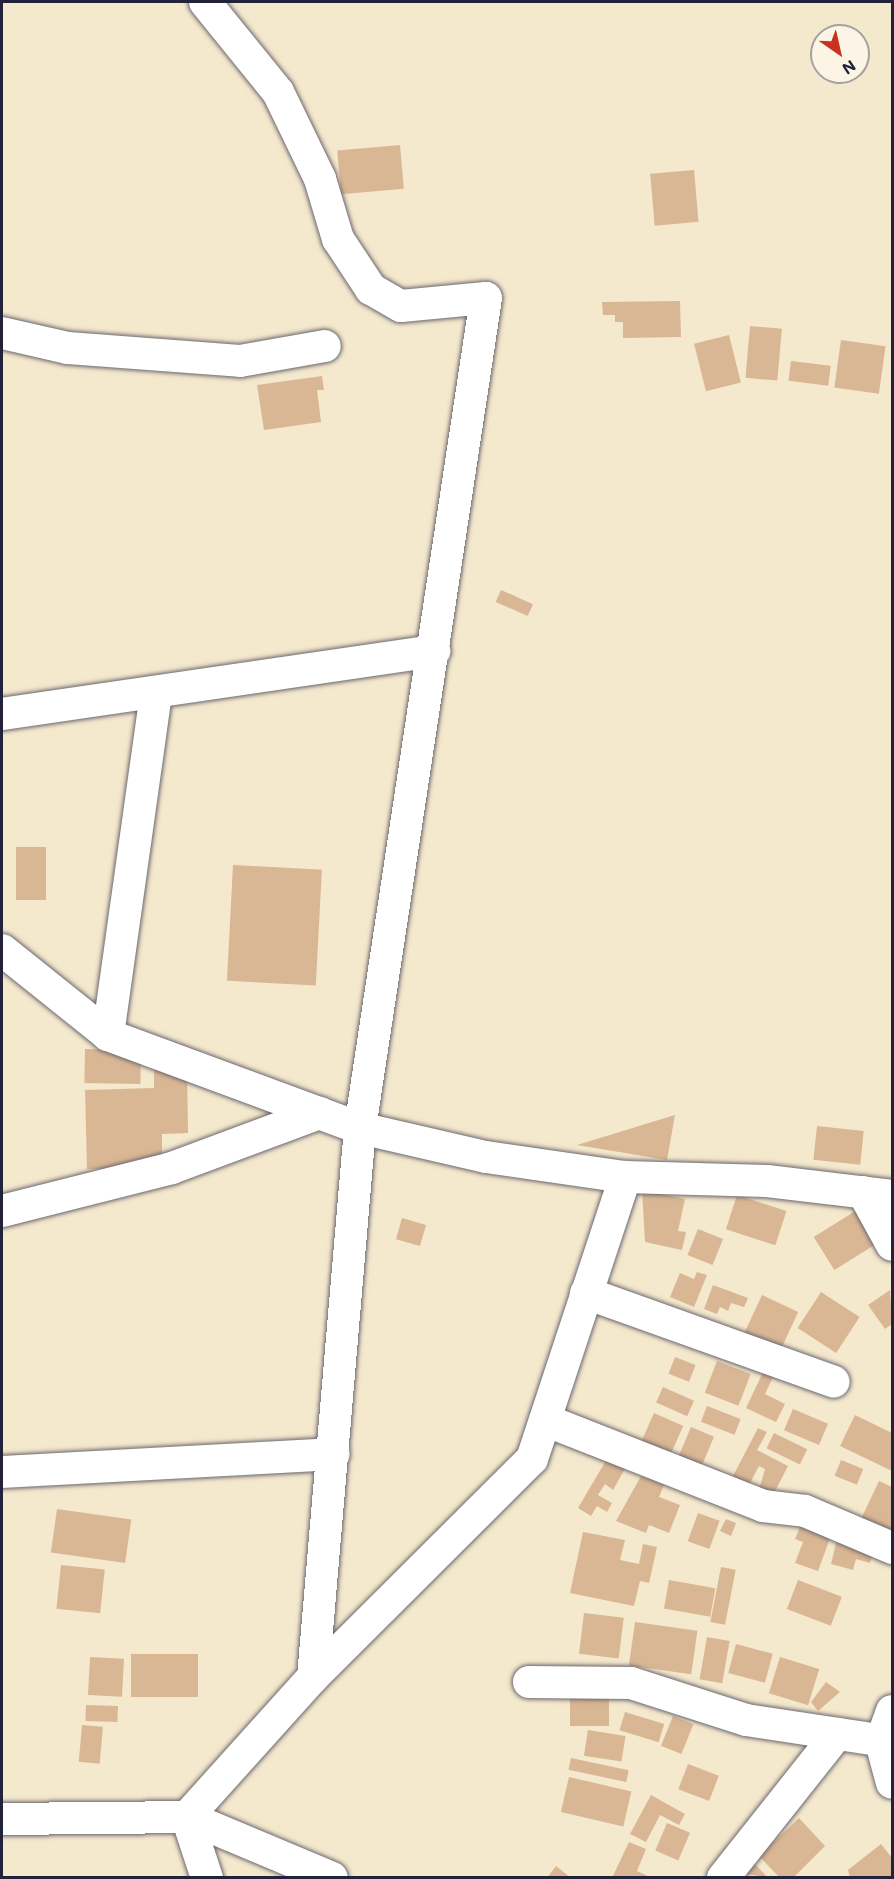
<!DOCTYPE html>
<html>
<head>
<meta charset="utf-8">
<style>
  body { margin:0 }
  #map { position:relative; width:894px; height:1879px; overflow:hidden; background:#f4e8cd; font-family:Mali,sans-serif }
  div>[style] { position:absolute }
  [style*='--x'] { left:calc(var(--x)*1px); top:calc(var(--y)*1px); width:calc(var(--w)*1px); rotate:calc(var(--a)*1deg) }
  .building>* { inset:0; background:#dab794; transform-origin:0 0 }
  .roads { filter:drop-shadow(0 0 2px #6c676e) drop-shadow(0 0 2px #6c676e) }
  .minor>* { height:32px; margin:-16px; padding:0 16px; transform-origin:16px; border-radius:16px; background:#fff }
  span { translate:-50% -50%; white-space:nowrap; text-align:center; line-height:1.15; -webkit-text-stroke:6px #fcf5e5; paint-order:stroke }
  .frame { position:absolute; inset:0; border:3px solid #22223b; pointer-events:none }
  .north { position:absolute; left:810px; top:24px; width:60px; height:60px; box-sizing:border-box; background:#fcf5e5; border:2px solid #a5a1a1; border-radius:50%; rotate:146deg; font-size:16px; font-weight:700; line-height:24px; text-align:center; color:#22223b }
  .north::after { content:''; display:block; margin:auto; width:21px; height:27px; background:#c8321e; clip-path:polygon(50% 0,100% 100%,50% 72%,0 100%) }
</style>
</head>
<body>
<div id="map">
  <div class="building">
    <div style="left:400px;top:145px;width:44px;height:63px;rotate:85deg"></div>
    <div style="left:694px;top:170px;width:52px;height:44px;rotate:85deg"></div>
    <div style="clip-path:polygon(680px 301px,681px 337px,623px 338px,623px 322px,615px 322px,615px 315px,603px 315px,602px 302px)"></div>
    <div style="left:750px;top:326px;width:32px;height:52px;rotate:5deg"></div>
    <div style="left:729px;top:335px;width:49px;height:36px;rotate:76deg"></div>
    <div style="left:841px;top:340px;width:45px;height:48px;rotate:8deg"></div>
    <div style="left:791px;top:361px;width:40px;height:20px;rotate:7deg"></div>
    <div style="clip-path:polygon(322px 376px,324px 390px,317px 390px,321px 422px,264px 430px,257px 385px)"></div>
    <div style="left:501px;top:590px;width:35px;height:13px;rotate:24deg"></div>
    <div style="left:16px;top:847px;width:30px;height:53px"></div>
    <div style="left:233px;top:865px;width:89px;height:116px;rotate:3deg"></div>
    <div style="left:85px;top:1049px;width:56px;height:34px;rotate:1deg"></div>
    <div style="clip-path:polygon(154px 1070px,187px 1070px,188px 1133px,162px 1134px,162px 1167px,87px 1169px,85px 1090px,154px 1088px)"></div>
    <div style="clip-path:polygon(675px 1115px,667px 1160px,577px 1145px)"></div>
    <div style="left:817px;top:1126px;width:47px;height:34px;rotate:6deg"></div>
    <div style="clip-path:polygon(642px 1190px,685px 1199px,678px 1231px,686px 1232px,682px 1250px,645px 1242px)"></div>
    <div style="left:737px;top:1195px;width:52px;height:36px;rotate:18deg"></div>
    <div style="left:857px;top:1210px;width:39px;height:51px;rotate:58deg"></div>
    <div style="left:402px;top:1218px;width:25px;height:22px;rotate:16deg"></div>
    <div style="left:698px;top:1229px;width:27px;height:28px;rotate:22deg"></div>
    <div style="clip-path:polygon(697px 1272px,707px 1275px,694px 1307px,670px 1297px,680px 1273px,694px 1279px)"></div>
    <div style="clip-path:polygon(713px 1285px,748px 1298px,744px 1307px,731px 1303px,728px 1311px,720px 1307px,717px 1314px,704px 1309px)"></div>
    <div style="clip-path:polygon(890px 1290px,892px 1324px,885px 1329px,868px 1305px)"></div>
    <div style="left:821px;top:1292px;width:46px;height:43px;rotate:33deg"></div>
    <div style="left:762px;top:1295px;width:40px;height:48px;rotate:25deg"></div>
    <div style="left:675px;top:1357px;width:22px;height:18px;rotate:21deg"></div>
    <div style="left:717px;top:1361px;width:36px;height:34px;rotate:21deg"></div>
    <div style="clip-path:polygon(765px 1368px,775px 1373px,765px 1394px,785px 1404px,776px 1422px,746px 1408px)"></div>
    <div style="left:663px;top:1387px;width:34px;height:17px;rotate:24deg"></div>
    <div style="left:707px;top:1406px;width:36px;height:17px;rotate:21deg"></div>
    <div style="left:793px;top:1409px;width:38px;height:23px;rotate:23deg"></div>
    <div style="left:654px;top:1413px;width:32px;height:33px;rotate:24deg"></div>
    <div style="clip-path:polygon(855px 1415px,892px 1433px,892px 1471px,840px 1446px)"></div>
    <div style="left:691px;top:1427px;width:25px;height:33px;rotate:23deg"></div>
    <div style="clip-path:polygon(758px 1428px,767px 1432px,757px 1450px,788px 1466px,772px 1497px,759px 1490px,765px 1469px,759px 1466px,749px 1485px,733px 1476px)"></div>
    <div style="left:774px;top:1433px;width:37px;height:17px;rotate:26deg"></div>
    <div style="clip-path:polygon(608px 1457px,626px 1467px,613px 1490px,605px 1484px,598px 1495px,612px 1503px,607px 1512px,597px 1506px,591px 1516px,578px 1508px)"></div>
    <div style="left:841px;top:1460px;width:24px;height:17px;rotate:22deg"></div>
    <div style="clip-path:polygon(641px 1476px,664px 1485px,659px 1497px,680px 1505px,669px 1533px,649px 1525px,646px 1533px,616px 1521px)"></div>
    <div style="clip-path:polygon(879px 1481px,892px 1487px,892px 1533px,861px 1519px)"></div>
    <div style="left:57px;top:1509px;width:75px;height:44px;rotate:8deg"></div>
    <div style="left:698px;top:1513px;width:23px;height:30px;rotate:20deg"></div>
    <div style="clip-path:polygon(726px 1519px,736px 1523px,731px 1536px,720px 1531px)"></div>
    <div style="clip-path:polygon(802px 1522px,832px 1533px,818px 1571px,795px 1563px,803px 1542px,795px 1539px)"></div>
    <div style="clip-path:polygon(583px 1532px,625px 1540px,620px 1560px,639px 1564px,643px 1544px,657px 1547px,649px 1583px,640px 1581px,634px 1606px,570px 1593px)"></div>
    <div style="clip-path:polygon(837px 1539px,874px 1549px,870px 1563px,856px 1559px,853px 1570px,831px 1564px)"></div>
    <div style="left:61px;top:1565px;width:44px;height:44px;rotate:6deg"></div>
    <div style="left:721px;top:1567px;width:15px;height:56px;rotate:11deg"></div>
    <div style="left:669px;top:1580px;width:47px;height:29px;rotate:10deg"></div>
    <div style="left:798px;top:1580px;width:47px;height:31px;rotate:21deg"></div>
    <div style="left:584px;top:1613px;width:40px;height:41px;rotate:7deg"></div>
    <div style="left:635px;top:1622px;width:63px;height:44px;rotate:8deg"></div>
    <div style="left:707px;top:1637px;width:23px;height:43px;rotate:10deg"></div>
    <div style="left:736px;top:1644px;width:38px;height:30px;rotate:15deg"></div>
    <div style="left:198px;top:1654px;width:43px;height:67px;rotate:90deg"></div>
    <div style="left:90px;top:1657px;width:34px;height:38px;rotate:3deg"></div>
    <div style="left:780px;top:1657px;width:41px;height:38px;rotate:17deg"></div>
    <div style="clip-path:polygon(826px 1682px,840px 1692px,818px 1711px,811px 1702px)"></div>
    <div style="left:570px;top:1690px;width:39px;height:36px"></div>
    <div style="left:86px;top:1705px;width:32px;height:16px;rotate:2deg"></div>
    <div style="left:625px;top:1712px;width:41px;height:19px;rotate:17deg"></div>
    <div style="left:673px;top:1716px;width:22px;height:32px;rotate:22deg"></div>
    <div style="left:82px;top:1725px;width:21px;height:37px;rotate:5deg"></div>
    <div style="left:588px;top:1730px;width:38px;height:26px;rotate:9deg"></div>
    <div style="left:571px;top:1758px;width:59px;height:12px;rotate:12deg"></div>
    <div style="left:688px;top:1764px;width:33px;height:27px;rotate:21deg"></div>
    <div style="left:569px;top:1777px;width:64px;height:36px;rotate:13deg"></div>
    <div style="clip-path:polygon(651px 1795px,685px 1814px,679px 1825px,660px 1815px,646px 1842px,630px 1834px)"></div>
    <div style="clip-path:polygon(799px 1818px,825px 1846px,793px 1878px,780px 1878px,759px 1856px)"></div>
    <div style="left:667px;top:1823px;width:25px;height:30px;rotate:23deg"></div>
    <div style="clip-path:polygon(629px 1842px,646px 1849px,637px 1871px,652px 1878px,612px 1878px)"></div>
    <div style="clip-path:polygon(881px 1844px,892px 1858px,892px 1878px,850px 1878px,848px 1870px)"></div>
    <div style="clip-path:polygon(753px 1862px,768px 1878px,742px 1873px)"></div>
    <div style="clip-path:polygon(556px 1866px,571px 1878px,547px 1878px)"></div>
  </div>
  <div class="roads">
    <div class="minor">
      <div style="--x:205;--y:2;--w:116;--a:51"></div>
      <div style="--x:278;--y:92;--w:97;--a:64.2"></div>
      <div style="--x:320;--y:179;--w:63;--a:73.3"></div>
      <div style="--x:338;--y:239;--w:60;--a:56.6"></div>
      <div style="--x:371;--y:289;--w:34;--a:30"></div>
      <div style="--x:401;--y:306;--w:85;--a:-5.4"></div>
      <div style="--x:486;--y:298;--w:840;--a:98.63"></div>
      <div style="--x:360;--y:1128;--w:551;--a:94.89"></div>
      <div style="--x:2;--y:333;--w:68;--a:12.8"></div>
      <div style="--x:68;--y:348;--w:172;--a:4.3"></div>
      <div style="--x:240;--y:361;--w:86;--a:-10"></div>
      <div style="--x:2;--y:714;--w:437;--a:-8.3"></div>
      <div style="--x:2;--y:950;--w:136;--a:38.7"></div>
      <div style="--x:108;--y:1035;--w:269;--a:20.3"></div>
      <div style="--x:360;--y:1128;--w:129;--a:13"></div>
      <div style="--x:486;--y:1157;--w:140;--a:8.2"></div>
      <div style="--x:625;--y:1177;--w:142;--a:1.6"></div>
      <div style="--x:767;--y:1181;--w:126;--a:6.8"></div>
      <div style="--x:108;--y:1035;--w:346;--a:-82"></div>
      <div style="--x:863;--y:1192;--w:60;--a:61.3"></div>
      <div style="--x:2;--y:1211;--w:175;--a:-14.2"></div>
      <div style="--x:172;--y:1168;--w:158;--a:-20.4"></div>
      <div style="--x:586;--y:1293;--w:263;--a:19.7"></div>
      <div style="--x:545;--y:1420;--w:234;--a:21.5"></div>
      <div style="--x:763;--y:1506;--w:42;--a:6.8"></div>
      <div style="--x:805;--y:1511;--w:95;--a:23"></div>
      <div style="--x:2;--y:1472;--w:332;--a:-3.1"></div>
      <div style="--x:529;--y:1682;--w:102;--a:0.6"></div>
      <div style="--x:631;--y:1683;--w:121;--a:17.8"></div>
      <div style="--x:746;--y:1720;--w:148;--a:8.6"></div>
      <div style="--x:892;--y:1711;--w:33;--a:110"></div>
      <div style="--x:881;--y:1742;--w:42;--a:75"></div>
      <div style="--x:2;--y:1819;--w:185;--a:-0.6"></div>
      <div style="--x:187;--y:1817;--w:157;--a:22.8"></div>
      <div style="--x:207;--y:1878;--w:64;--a:-108.2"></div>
      <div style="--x:187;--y:1817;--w:188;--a:-48"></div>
      <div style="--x:313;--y:1677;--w:309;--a:-44.9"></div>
      <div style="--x:532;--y:1459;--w:297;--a:-71.7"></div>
      <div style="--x:723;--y:1878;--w:184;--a:-51.6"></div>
    </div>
  </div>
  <div class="frame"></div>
  <div class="north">N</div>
</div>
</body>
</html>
